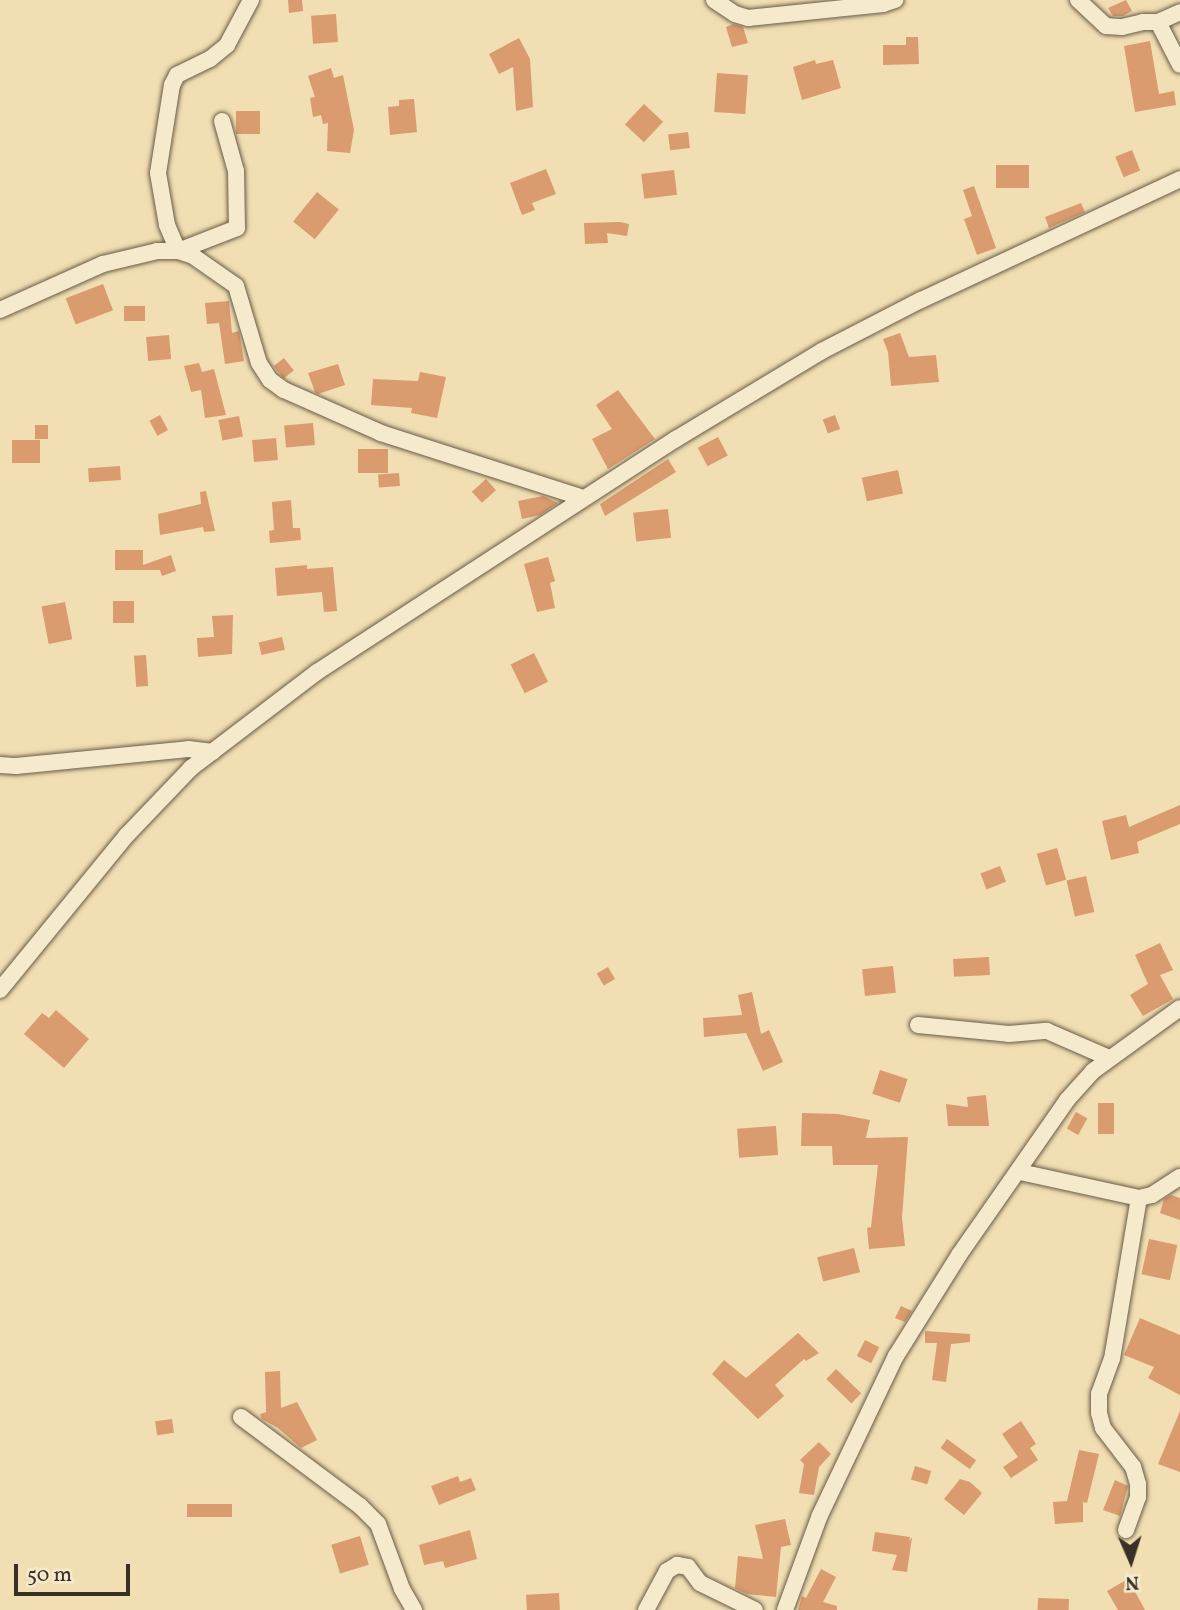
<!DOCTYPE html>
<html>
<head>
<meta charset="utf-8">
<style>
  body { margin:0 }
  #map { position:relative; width:1180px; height:1610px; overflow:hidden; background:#f1deb2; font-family:Vollkorn,serif }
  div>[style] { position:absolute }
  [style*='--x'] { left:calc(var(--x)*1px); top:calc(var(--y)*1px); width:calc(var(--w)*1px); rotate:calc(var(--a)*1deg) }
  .building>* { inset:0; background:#da9b6e; transform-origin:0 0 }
  .roads { filter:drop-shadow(0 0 2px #685c48) drop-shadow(0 0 2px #685c48) }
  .street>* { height:16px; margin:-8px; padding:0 8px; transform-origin:8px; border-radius:8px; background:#f6eacd }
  span { translate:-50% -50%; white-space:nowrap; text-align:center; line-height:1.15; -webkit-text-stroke:7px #f6eacd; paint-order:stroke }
  .north { position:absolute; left:1096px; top:1526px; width:70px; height:70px; -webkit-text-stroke:5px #f6eacd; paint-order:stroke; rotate:177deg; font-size:19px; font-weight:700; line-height:28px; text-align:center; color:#3b3025 }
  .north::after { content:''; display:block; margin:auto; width:24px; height:32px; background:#3b3025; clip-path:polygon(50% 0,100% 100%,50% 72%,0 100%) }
  .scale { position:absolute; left:14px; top:1564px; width:116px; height:32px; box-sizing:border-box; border:4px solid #3b3025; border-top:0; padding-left:9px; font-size:21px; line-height:24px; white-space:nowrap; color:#3b3025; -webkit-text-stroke:5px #f6eacd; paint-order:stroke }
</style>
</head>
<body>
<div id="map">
  <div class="building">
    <div style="clip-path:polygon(288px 0,302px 0,303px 11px,289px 13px)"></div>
    <div style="clip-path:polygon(1126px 0,1132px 11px,1123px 16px,1113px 16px,1108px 8px)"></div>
    <div style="left:336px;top:14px;width:28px;height:25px;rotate:86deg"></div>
    <div style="clip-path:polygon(733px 24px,743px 27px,748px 43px,732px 47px,726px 27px)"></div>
    <div style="clip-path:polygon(906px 37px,918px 37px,919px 64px,883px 65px,883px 45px,906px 45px)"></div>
    <div style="clip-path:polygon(519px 38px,530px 59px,533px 107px,516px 111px,513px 67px,499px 74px,489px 54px)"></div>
    <div style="clip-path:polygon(1150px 41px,1159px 94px,1174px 91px,1176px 105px,1135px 112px,1124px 46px)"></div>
    <div style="clip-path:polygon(815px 60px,816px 64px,833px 60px,841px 88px,802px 100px,793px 67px)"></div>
    <div style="clip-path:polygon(331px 68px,334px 78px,343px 75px,354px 130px,350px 153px,327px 151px,328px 123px,323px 124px,321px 115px,313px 117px,310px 98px,315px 97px,308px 76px)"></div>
    <div style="left:717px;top:73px;width:31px;height:39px;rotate:4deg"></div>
    <div style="clip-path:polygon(414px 99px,417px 132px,390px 135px,388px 107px,399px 106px,399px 100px)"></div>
    <div style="left:644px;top:104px;width:26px;height:28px;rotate:43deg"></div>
    <div style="left:236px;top:111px;width:24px;height:23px"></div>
    <div style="left:688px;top:132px;width:16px;height:20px;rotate:83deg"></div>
    <div style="left:1132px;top:150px;width:22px;height:18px;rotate:68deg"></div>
    <div style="left:1029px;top:165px;width:23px;height:33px;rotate:90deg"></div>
    <div style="clip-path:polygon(546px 169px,556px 194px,532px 203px,535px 210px,522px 215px,510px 183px)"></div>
    <div style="left:674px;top:170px;width:25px;height:33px;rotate:83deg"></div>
    <div style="clip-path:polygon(974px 186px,996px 248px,977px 255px,964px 219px,972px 216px,963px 190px)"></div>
    <div style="left:317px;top:192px;width:28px;height:38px;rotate:39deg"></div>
    <div style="clip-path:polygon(1081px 203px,1085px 212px,1049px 228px,1045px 217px)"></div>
    <div style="clip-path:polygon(620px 222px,629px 224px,627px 236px,607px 233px,608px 243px,585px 244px,584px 223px)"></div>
    <div style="left:103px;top:284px;width:28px;height:40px;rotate:69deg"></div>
    <div style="clip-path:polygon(229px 301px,232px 333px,239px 331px,244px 361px,225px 364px,219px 323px,207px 324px,205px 303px)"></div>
    <div style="left:145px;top:306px;width:15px;height:21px;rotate:90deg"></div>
    <div style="clip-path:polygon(900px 333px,909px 357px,936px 355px,939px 382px,891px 386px,888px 352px,883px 339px)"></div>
    <div style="left:169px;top:335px;width:24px;height:23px;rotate:85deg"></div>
    <div style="left:284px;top:358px;width:16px;height:13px;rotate:52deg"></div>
    <div style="clip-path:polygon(199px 363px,202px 372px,214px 369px,226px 415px,205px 418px,201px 390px,191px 392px,184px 366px)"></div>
    <div style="clip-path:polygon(338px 364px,345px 385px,318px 394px,315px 392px,308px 373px)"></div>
    <div style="clip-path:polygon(420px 372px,446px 377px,437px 418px,411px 413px,412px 408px,371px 405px,373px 379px,418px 381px)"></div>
    <div style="clip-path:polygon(618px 390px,655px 439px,608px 469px,592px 439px,612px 429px,596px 405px)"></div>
    <div style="left:160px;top:415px;width:17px;height:12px;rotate:62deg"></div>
    <div style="left:835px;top:415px;width:15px;height:13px;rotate:70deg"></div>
    <div style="left:239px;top:416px;width:21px;height:21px;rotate:79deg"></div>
    <div style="left:313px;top:423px;width:22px;height:29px;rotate:85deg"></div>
    <div style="left:35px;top:425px;width:13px;height:14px"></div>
    <div style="left:718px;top:437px;width:21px;height:23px;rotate:62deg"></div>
    <div style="left:276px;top:438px;width:22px;height:24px;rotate:85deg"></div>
    <div style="left:12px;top:440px;width:28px;height:23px"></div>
    <div style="left:388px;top:449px;width:24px;height:30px;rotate:90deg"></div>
    <div style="clip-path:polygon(668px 459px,676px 472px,605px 516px,600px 504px)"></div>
    <div style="left:120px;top:466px;width:14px;height:32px;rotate:86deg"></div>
    <div style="left:898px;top:470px;width:24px;height:37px;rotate:78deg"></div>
    <div style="left:399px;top:473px;width:13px;height:21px;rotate:86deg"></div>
    <div style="left:486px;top:479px;width:15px;height:19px;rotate:48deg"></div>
    <div style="clip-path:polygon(206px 491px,215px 531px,204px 532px,203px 527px,160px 535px,158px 514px,201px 504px,200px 492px)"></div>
    <div style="clip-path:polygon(543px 496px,558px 503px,540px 515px,522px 519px,518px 501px)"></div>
    <div style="clip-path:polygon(291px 500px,293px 528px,300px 528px,301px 540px,270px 543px,269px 531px,274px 530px,272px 502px)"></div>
    <div style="left:668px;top:509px;width:29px;height:35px;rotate:84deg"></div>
    <div style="clip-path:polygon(115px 550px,143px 550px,143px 565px,171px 555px,176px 571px,162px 576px,160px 570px,115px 570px)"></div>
    <div style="clip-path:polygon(548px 557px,555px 581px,550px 583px,555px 608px,537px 612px,524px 564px)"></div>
    <div style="clip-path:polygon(307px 565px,307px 569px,333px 567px,337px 611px,324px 612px,322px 592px,277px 596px,275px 568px)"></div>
    <div style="left:113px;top:601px;width:21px;height:22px"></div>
    <div style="left:65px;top:602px;width:38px;height:24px;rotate:79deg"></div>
    <div style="clip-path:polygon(233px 615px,232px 654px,198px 657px,197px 638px,214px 637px,212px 616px)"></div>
    <div style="left:282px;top:637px;width:13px;height:24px;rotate:77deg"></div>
    <div style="left:534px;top:653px;width:32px;height:26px;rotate:64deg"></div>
    <div style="left:146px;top:655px;width:31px;height:12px;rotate:86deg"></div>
    <div style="clip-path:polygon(1180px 805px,1180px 824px,1137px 842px,1139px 853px,1111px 860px,1102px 821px,1126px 815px,1129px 827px)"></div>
    <div style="left:1057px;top:848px;width:33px;height:21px;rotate:74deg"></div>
    <div style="left:1000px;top:866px;width:17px;height:21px;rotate:69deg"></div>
    <div style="left:1086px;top:876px;width:37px;height:20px;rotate:77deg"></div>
    <div style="clip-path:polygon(1160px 943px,1173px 970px,1160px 975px,1173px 999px,1143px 1016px,1130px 995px,1148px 984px,1135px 955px)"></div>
    <div style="left:989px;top:957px;width:18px;height:36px;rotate:87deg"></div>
    <div style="left:893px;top:966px;width:27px;height:31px;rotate:84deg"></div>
    <div style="left:608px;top:967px;width:14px;height:13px;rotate:60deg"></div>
    <div style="clip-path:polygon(752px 992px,761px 1034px,769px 1030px,783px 1062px,763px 1071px,746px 1033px,704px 1037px,703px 1018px,742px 1015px,738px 995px)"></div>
    <div style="clip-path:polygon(56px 1010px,89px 1039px,64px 1068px,24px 1034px,42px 1013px,49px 1018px)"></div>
    <div style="left:880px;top:1070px;width:29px;height:25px;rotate:18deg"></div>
    <div style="clip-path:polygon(986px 1095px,989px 1126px,948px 1126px,946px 1104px,968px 1107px,967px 1097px)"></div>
    <div style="left:1098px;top:1103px;width:16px;height:31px"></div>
    <div style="left:1076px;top:1112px;width:13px;height:19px;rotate:29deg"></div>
    <div style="clip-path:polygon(802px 1113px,838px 1114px,870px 1120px,866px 1138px,908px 1137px,902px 1218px,905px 1246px,869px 1249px,867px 1228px,871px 1227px,878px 1165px,833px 1165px,832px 1146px,801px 1146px)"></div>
    <div style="left:776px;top:1126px;width:29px;height:39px;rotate:86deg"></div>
    <div style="clip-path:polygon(1171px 1195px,1180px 1198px,1180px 1220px,1160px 1213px,1164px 1199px)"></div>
    <div style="left:1149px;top:1239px;width:29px;height:36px;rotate:12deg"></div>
    <div style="left:854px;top:1248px;width:25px;height:38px;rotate:76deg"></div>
    <div style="clip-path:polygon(901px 1306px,912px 1311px,905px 1322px,895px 1318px)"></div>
    <div style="clip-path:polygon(1140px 1318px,1180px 1335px,1180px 1395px,1148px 1378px,1154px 1367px,1124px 1355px)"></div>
    <div style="clip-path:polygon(925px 1331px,970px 1334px,970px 1342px,951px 1344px,946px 1382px,932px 1380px,937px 1343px,925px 1343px)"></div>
    <div style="clip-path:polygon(798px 1333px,819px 1353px,806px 1361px,804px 1359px,775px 1385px,784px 1396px,758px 1419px,712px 1374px,724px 1360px,746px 1378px)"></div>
    <div style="left:865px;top:1340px;width:16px;height:18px;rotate:27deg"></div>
    <div style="left:836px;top:1369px;width:35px;height:14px;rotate:44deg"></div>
    <div style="clip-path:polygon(280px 1371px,281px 1408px,297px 1402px,317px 1440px,301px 1448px,278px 1428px,262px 1419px,260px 1414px,266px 1412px,265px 1372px)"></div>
    <div style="clip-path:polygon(1180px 1411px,1180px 1472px,1158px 1464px)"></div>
    <div style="left:172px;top:1419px;width:14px;height:17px;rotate:82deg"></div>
    <div style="clip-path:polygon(1021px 1421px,1036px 1444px,1030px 1448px,1038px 1460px,1011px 1478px,1003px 1467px,1018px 1457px,1002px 1434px)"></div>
    <div style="left:947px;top:1439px;width:36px;height:11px;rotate:36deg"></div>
    <div style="clip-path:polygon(819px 1442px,831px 1454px,819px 1467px,814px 1495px,799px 1493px,804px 1464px,800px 1460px)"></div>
    <div style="clip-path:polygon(1079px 1450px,1099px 1454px,1087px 1503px,1083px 1502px,1083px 1522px,1055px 1524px,1053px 1502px,1067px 1501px)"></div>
    <div style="left:915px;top:1466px;width:17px;height:14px;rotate:17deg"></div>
    <div style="clip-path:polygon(458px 1476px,460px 1482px,471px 1478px,476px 1490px,439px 1505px,431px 1486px)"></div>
    <div style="clip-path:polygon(960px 1479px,970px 1482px,982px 1493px,964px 1515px,944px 1499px)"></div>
    <div style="clip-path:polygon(1115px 1480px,1128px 1486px,1120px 1516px,1103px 1510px)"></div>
    <div style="left:232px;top:1504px;width:13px;height:45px;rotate:90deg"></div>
    <div style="clip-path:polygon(785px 1519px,791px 1545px,781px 1547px,776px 1597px,747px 1594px,735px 1588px,738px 1556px,763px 1559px,755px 1525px)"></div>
    <div style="clip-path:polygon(470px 1530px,477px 1559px,445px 1568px,443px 1561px,424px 1565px,419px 1545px)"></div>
    <div style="clip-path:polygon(875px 1532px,910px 1537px,909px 1541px,912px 1537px,907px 1572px,892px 1570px,897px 1555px,872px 1551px)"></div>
    <div style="left:360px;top:1536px;width:30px;height:30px;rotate:73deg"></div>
    <div style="clip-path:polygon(821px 1569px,836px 1577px,823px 1602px,837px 1606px,837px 1610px,798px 1610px,802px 1596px,806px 1598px)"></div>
    <div style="clip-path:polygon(1128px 1579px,1145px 1610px,1118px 1610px,1107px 1591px)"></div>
    <div style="left:559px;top:1593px;width:17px;height:33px;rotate:87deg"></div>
    <div style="left:1038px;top:1598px;width:31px;height:12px;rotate:2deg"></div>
  </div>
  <div class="roads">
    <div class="street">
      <div style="--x:714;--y:0;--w:25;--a:34"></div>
      <div style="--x:735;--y:14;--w:14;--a:17"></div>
      <div style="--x:748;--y:18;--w:136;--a:-5.9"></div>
      <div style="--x:883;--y:4;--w:13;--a:-18"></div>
      <div style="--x:1078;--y:0;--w:38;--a:43"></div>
      <div style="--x:1106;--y:26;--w:16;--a:4"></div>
      <div style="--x:1122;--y:27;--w:22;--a:-13"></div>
      <div style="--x:1143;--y:22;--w:15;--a:0"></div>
      <div style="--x:1158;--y:22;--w:24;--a:-24"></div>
      <div style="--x:1158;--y:22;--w:48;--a:62.9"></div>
      <div style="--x:222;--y:121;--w:52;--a:74.4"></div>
      <div style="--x:236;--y:171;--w:57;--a:89"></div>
      <div style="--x:237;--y:228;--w:63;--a:158.7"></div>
      <div style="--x:178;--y:251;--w:28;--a:-113"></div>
      <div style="--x:167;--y:225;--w:53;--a:-99.8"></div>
      <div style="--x:158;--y:173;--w:89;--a:-81"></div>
      <div style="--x:172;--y:85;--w:11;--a:-63"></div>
      <div style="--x:177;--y:75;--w:37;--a:-26"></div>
      <div style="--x:210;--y:59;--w:22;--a:-39"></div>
      <div style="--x:227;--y:45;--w:51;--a:-61.9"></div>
      <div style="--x:0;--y:310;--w:113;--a:-24.1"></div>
      <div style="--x:103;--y:264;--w:56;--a:-13.5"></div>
      <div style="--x:157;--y:251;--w:21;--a:0"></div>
      <div style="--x:178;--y:251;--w:16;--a:18"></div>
      <div style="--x:193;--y:256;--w:52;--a:34.9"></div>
      <div style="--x:236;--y:286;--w:80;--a:73.4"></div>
      <div style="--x:259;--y:363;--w:20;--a:57"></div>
      <div style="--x:270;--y:380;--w:17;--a:36"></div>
      <div style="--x:284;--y:390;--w:106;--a:23.9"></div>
      <div style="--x:381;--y:433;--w:213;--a:17.8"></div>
      <div style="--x:0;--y:765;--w:16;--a:4"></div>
      <div style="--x:16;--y:766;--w:173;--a:-5.6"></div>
      <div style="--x:188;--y:749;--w:25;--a:7"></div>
      <div style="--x:0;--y:990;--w:200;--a:-50.7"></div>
      <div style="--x:127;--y:835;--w:93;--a:-46.3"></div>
      <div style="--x:191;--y:768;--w:158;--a:-37.3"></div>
      <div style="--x:317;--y:672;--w:428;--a:-33"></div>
      <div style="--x:676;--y:439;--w:170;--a:-31.1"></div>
      <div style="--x:822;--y:351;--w:111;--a:-27.3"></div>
      <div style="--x:921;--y:300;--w:286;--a:-25"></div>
      <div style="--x:918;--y:1025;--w:91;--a:5.6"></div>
      <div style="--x:1009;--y:1034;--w:38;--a:-5"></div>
      <div style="--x:1047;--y:1031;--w:68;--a:23.5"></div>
      <div style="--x:1020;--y:1172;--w:122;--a:12.3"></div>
      <div style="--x:1139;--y:1198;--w:13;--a:-13"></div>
      <div style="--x:1152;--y:1195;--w:33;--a:-33"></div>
      <div style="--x:241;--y:1417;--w:149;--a:36.8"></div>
      <div style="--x:360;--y:1506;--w:25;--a:45"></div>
      <div style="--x:378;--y:1524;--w:69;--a:69.7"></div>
      <div style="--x:402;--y:1589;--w:24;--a:60"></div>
      <div style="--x:1126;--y:1530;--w:35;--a:-70"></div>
      <div style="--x:1138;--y:1497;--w:13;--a:-90"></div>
      <div style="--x:1138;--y:1484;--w:18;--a:-106"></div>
      <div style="--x:1133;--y:1467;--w:49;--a:-127.6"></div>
      <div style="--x:1103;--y:1428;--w:16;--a:-105"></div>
      <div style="--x:1099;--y:1413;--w:19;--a:-90"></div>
      <div style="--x:1099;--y:1394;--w:37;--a:-70"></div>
      <div style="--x:1112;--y:1359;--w:163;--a:-80.5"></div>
      <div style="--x:646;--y:1610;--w:44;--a:-61.7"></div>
      <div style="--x:667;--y:1571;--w:12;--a:-31"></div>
      <div style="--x:677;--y:1565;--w:11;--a:10"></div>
      <div style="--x:688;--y:1567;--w:20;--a:53"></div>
      <div style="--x:700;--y:1583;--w:61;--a:26.1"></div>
      <div style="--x:785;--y:1610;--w:101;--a:-69.8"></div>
      <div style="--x:820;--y:1515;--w:176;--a:-64.5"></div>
      <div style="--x:896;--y:1356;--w:119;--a:-58"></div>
      <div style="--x:959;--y:1255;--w:189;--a:-55.1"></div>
      <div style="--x:1067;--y:1100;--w:39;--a:-48"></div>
      <div style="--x:1093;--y:1071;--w:107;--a:-35.9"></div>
    </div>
  </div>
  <div class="north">N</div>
  <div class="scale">50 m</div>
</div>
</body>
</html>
